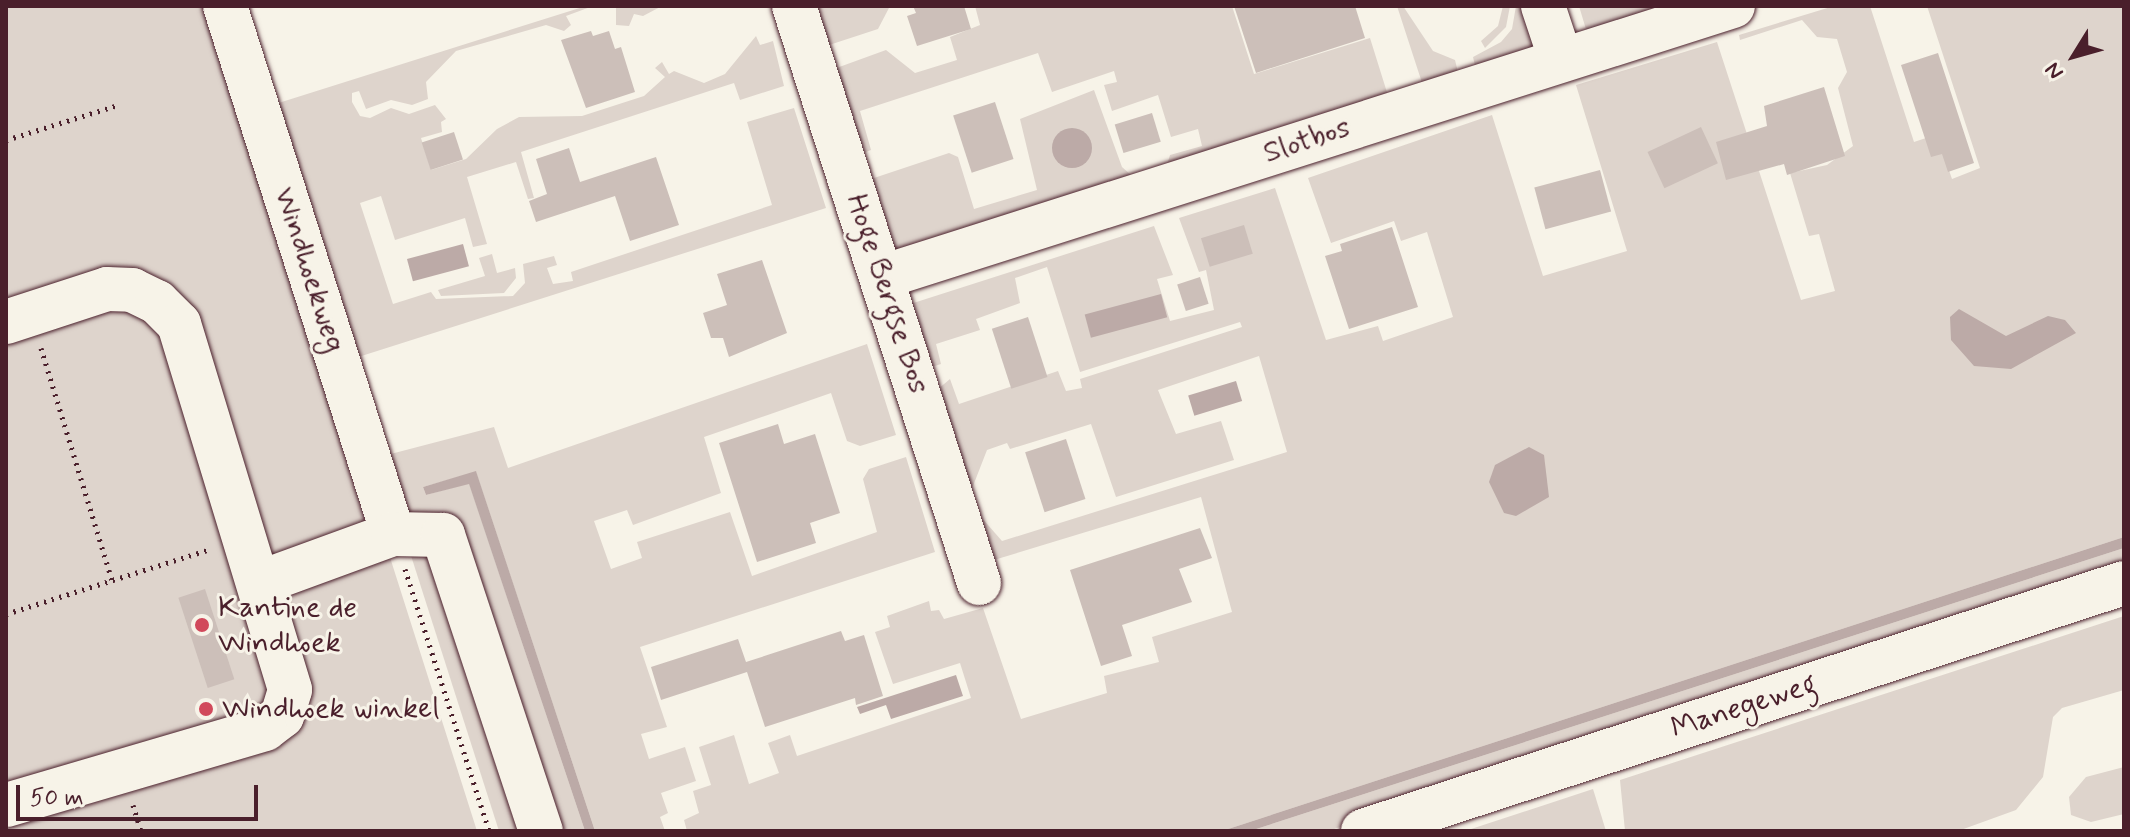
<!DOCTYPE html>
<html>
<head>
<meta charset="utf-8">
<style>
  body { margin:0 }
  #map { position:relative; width:2130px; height:837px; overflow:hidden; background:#f7f3e8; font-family:Mynerve,sans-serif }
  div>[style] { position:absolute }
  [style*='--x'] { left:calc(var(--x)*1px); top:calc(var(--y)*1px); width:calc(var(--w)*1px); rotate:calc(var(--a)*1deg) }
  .green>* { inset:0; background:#ded4cc }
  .water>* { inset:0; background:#bcaaa7; transform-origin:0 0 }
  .round { border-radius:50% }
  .building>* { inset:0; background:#ccbfb9; transform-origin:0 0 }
  .path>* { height:5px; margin-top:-2.5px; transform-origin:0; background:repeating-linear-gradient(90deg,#4a1f2b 0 2px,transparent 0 8px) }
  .roads { filter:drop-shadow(0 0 2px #4a1f2b) drop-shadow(0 0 2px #4a1f2b) }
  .minor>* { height:44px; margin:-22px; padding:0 22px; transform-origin:22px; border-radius:22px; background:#f7f3e8 }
  .dots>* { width:22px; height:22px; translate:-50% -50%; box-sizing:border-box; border:4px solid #f7f3e8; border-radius:50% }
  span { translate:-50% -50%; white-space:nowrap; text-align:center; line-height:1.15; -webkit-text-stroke:6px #f7f3e8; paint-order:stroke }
  .street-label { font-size:30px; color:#4a1f2b }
  .poi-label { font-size:30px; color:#4a1f2b }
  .left { translate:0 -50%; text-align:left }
  .frame { position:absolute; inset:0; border:8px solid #4a1f2b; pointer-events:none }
  .north { position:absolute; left:2034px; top:16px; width:80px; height:80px; -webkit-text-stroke:6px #f7f3e8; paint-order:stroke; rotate:233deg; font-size:22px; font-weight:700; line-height:32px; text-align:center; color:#4a1f2b }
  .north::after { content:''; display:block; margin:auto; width:28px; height:36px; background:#4a1f2b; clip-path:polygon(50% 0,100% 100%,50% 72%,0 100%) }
  .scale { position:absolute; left:16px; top:785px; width:242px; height:36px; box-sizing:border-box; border:4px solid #4a1f2b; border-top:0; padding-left:10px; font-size:24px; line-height:28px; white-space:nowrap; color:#4a1f2b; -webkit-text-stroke:6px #f7f3e8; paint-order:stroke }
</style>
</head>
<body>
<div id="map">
  <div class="green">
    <div style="clip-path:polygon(6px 6px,214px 6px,375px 528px,281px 596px,388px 551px,477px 831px,6px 831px)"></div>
    <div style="clip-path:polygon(586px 6px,593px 6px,566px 16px,571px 25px,564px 31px,546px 25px,456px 51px,426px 82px,428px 99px,412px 105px,391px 100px,366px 109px,359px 91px,352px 93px,352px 102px,360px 116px,370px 118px,391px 108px,409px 114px,435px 105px,446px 119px,441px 122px,442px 132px,421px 138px,431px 170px,466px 159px,497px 129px,519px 117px,582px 116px,644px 96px,665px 77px,655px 68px,662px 62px,669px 74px,674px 71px,704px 83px,725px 74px,756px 36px,760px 45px,773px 41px,784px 86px,740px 100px,734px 83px,521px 152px,534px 198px,528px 199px,516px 162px,467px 177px,487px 244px,473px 247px,465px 218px,395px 240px,381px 196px,360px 203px,393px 304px,431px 292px,436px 299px,513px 296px,525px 283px,523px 264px,554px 256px,557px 265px,547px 268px,553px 284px,573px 281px,571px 272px,772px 205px,747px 122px,794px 108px,826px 208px,352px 359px,269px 106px)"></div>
    <div style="clip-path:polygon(608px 6px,662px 6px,643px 16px,634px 14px,629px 26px,616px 25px,616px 8px)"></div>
    <div style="clip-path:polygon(809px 6px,890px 6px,878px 29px,823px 47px)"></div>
    <div style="clip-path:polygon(975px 6px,1232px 6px,1254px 74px,1370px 38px,1390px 102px,1167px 165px,1170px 155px,1202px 146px,1198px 129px,1171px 137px,1158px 95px,1112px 111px,1104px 85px,1117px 82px,1114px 71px,1052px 92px,1038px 53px,860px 111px,871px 150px,858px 155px,831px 70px,886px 50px,915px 73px,957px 60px,950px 37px,980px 25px)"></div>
    <div style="clip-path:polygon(1397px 6px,1403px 6px,1433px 51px,1455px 60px,1460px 80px,1425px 92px)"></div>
    <div style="clip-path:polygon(1503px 6px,1510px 6px,1506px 27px,1485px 48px,1481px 41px,1498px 26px)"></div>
    <div style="clip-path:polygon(1516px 6px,1533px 6px,1537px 16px,1533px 53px,1477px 74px,1473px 57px,1501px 42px,1512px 29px)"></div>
    <div style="clip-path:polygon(1579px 6px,1685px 6px,1588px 36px)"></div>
    <div style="clip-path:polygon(1834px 6px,1870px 6px,1914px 142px,1926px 138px,1943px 153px,1952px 179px,1980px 168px,1927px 6px,2124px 6px,2124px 537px,1222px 831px,687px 831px,684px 820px,699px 813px,693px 791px,711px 785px,699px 747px,734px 735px,749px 784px,779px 773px,768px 743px,790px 735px,797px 756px,971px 698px,960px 663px,893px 684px,875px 632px,890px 627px,887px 616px,929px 601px,931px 611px,939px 610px,944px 619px,983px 608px,1021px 719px,1107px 693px,1104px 676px,1159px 662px,1152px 637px,1232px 612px,1201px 497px,984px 563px,981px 517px,1002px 541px,1287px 452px,1259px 356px,1158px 390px,1176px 434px,1221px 421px,1234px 460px,1116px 497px,1091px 424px,1010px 449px,1007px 443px,987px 450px,973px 486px,963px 490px,931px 395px,950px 379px,959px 404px,1058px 371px,1066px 391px,1082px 388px,1080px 379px,1242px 327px,1240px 322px,1080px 372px,1047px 267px,1015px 278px,1020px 303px,976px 319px,980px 330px,936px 344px,941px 364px,925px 369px,904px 306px,1154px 226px,1173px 275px,1157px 279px,1170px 321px,1214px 310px,1206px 270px,1199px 272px,1179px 218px,1275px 188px,1326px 340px,1378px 326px,1383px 341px,1453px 317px,1427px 232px,1401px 241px,1394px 221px,1331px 243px,1308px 178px,1492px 115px,1543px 276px,1627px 251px,1576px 85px,1717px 42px,1801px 300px,1835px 291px,1819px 234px,1809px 236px,1790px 173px,1827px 165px,1853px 146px,1838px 88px,1847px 72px,1837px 39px,1817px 37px,1802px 20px,1740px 40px,1739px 35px)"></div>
    <div style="clip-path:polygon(1094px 90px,1122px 167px,1140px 183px,893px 254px,865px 181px,949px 153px,958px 157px,974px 209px,1037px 190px,1020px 119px)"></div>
    <div style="clip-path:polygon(492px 254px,497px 273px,515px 268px,516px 278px,504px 293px,441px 296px,438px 290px,485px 276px,479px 258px)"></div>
    <div style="clip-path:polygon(867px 344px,896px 435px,860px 446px,847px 441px,831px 393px,704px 437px,721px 493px,633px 525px,627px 510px,594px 521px,611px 569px,642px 558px,637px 542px,730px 512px,752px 576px,877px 532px,863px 479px,869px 469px,906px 457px,935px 552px,640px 647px,667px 727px,641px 734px,649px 759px,685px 747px,696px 781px,661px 793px,668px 813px,660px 817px,665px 831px,595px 831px,476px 472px,423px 487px,426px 495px,469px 483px,585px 831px,553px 831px,449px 514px,424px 517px,405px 510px,383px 456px,494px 427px,508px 468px)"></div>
    <div style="clip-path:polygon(406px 540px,426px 545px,529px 831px,499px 831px)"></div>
    <div style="clip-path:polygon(2124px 548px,2124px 568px,1328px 831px,1250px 831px)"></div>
    <div style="clip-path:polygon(2124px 616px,2124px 690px,2062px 708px,2053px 717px,2043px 777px,2016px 810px,1958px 831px,1625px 831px,1620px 780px)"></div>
    <div style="clip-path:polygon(2124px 767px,2124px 814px,2091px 822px,2071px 815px,2069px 797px,2086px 777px)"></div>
    <div style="clip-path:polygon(1593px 789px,1606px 831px,1465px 831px)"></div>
  </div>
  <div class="water">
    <div class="round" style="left:1052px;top:128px;width:40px;height:40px"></div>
    <div style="left:463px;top:244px;width:23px;height:58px;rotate:75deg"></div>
    <div style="left:1161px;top:294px;width:24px;height:79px;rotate:75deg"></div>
    <div style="clip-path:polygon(1959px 309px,2006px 336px,2048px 316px,2065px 320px,2076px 333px,2011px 369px,1974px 366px,1951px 340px,1950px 317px)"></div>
    <div style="left:1236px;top:381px;width:21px;height:50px;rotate:73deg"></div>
    <div style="clip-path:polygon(1529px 447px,1544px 455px,1549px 497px,1516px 516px,1504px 513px,1489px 482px,1495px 465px)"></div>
    <div style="clip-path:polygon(476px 471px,595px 831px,585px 831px,469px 484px,426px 495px,423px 487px)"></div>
    <div style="clip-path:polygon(2124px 537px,2124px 548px,1250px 831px,1222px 831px)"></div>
    <div style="clip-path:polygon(956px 675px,963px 696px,891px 719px,886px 705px,860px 714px,857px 707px)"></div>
  </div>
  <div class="building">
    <div style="clip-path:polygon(913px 6px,964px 6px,971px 29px,917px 46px,907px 16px,916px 13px)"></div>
    <div style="clip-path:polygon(1234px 6px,1355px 6px,1365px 38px,1256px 73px)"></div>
    <div style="clip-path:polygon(591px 31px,593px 36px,609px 31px,615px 49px,621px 47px,635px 92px,586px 108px,561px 40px)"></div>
    <div style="clip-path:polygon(1938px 53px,1974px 163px,1948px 172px,1942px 154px,1931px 157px,1901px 65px)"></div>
    <div style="clip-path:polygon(1824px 87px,1845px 156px,1787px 175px,1784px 164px,1726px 180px,1716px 142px,1767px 126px,1764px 106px)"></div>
    <div style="left:995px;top:102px;width:60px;height:44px;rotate:72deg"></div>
    <div style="left:1152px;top:113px;width:30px;height:39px;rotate:73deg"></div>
    <div style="left:1701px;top:127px;width:40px;height:59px;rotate:65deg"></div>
    <div style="left:454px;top:132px;width:29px;height:34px;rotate:72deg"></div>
    <div style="clip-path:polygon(569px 148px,580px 182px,656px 157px,679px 225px,630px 241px,615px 196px,536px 222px,529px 201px,547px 194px,536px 159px)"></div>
    <div style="left:1600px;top:170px;width:43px;height:68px;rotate:75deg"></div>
    <div style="left:1244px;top:225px;width:30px;height:45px;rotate:73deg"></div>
    <div style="clip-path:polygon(1392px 227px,1418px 307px,1349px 329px,1325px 256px,1342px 251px,1340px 244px)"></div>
    <div style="clip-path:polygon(762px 260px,787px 333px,729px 357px,723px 338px,711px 338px,703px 313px,727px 305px,717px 274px)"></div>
    <div style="left:1200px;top:277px;width:28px;height:24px;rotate:72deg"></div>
    <div style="left:1028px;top:317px;width:63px;height:38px;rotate:72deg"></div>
    <div style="clip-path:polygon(778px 424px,784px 444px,815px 434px,840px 513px,810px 523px,816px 543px,757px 562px,719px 443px)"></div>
    <div style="left:1066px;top:439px;width:63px;height:43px;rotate:72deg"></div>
    <div style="clip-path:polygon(1200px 528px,1212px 558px,1179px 569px,1192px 602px,1122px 625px,1132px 656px,1101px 666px,1070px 570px)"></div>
    <div style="left:205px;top:589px;width:95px;height:28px;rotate:72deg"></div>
    <div style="clip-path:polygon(841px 631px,845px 641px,864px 635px,883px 696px,856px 705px,855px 698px,765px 727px,747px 672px,661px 700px,651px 667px,738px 639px,746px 662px)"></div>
  </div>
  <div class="path">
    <div style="--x:6;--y:140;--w:117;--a:-17.4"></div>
    <div style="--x:41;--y:348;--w:243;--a:73"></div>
    <div style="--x:405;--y:569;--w:275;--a:72.2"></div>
    <div style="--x:6;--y:614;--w:215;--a:-17.6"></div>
    <div style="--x:133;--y:805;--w:27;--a:73"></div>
  </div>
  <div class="roads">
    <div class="minor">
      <div style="--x:225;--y:6;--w:554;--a:72.35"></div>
      <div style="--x:794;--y:6;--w:606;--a:72.22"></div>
      <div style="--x:1543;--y:6;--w:57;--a:71.6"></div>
      <div style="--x:882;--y:277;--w:893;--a:-17.66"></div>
      <div style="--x:6;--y:322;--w:106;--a:-18.1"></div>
      <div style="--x:107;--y:289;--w:25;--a:2"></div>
      <div style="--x:132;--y:290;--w:28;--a:26"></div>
      <div style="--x:157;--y:302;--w:31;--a:45"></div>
      <div style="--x:179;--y:324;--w:382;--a:73.1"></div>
      <div style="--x:290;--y:690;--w:27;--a:107"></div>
      <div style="--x:282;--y:716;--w:21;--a:143"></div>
      <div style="--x:265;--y:729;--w:270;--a:163.6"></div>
      <div style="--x:259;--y:583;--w:143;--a:-20.1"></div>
      <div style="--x:393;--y:534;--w:50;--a:1.1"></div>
      <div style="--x:443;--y:535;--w:312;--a:71.7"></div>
      <div style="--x:1363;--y:831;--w:800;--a:-18.05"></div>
    </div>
  </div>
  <div class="dots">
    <div style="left:202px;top:625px;background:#d1495b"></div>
    <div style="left:206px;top:709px;background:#d1495b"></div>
  </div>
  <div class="street-label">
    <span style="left:1307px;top:141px;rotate:-18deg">Slotbos</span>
    <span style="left:309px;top:270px;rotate:72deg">Windhoekweg</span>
    <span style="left:887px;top:294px;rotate:72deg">Hoge Bergse Bos</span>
    <span style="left:1744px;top:707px;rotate:-18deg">Manegeweg</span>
  </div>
  <div class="poi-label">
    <span class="left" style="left:218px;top:625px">Kantine de<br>Windhoek</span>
    <span class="left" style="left:222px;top:709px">Windhoek winkel</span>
  </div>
  <div class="frame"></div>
  <div class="north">N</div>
  <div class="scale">50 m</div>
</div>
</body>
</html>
